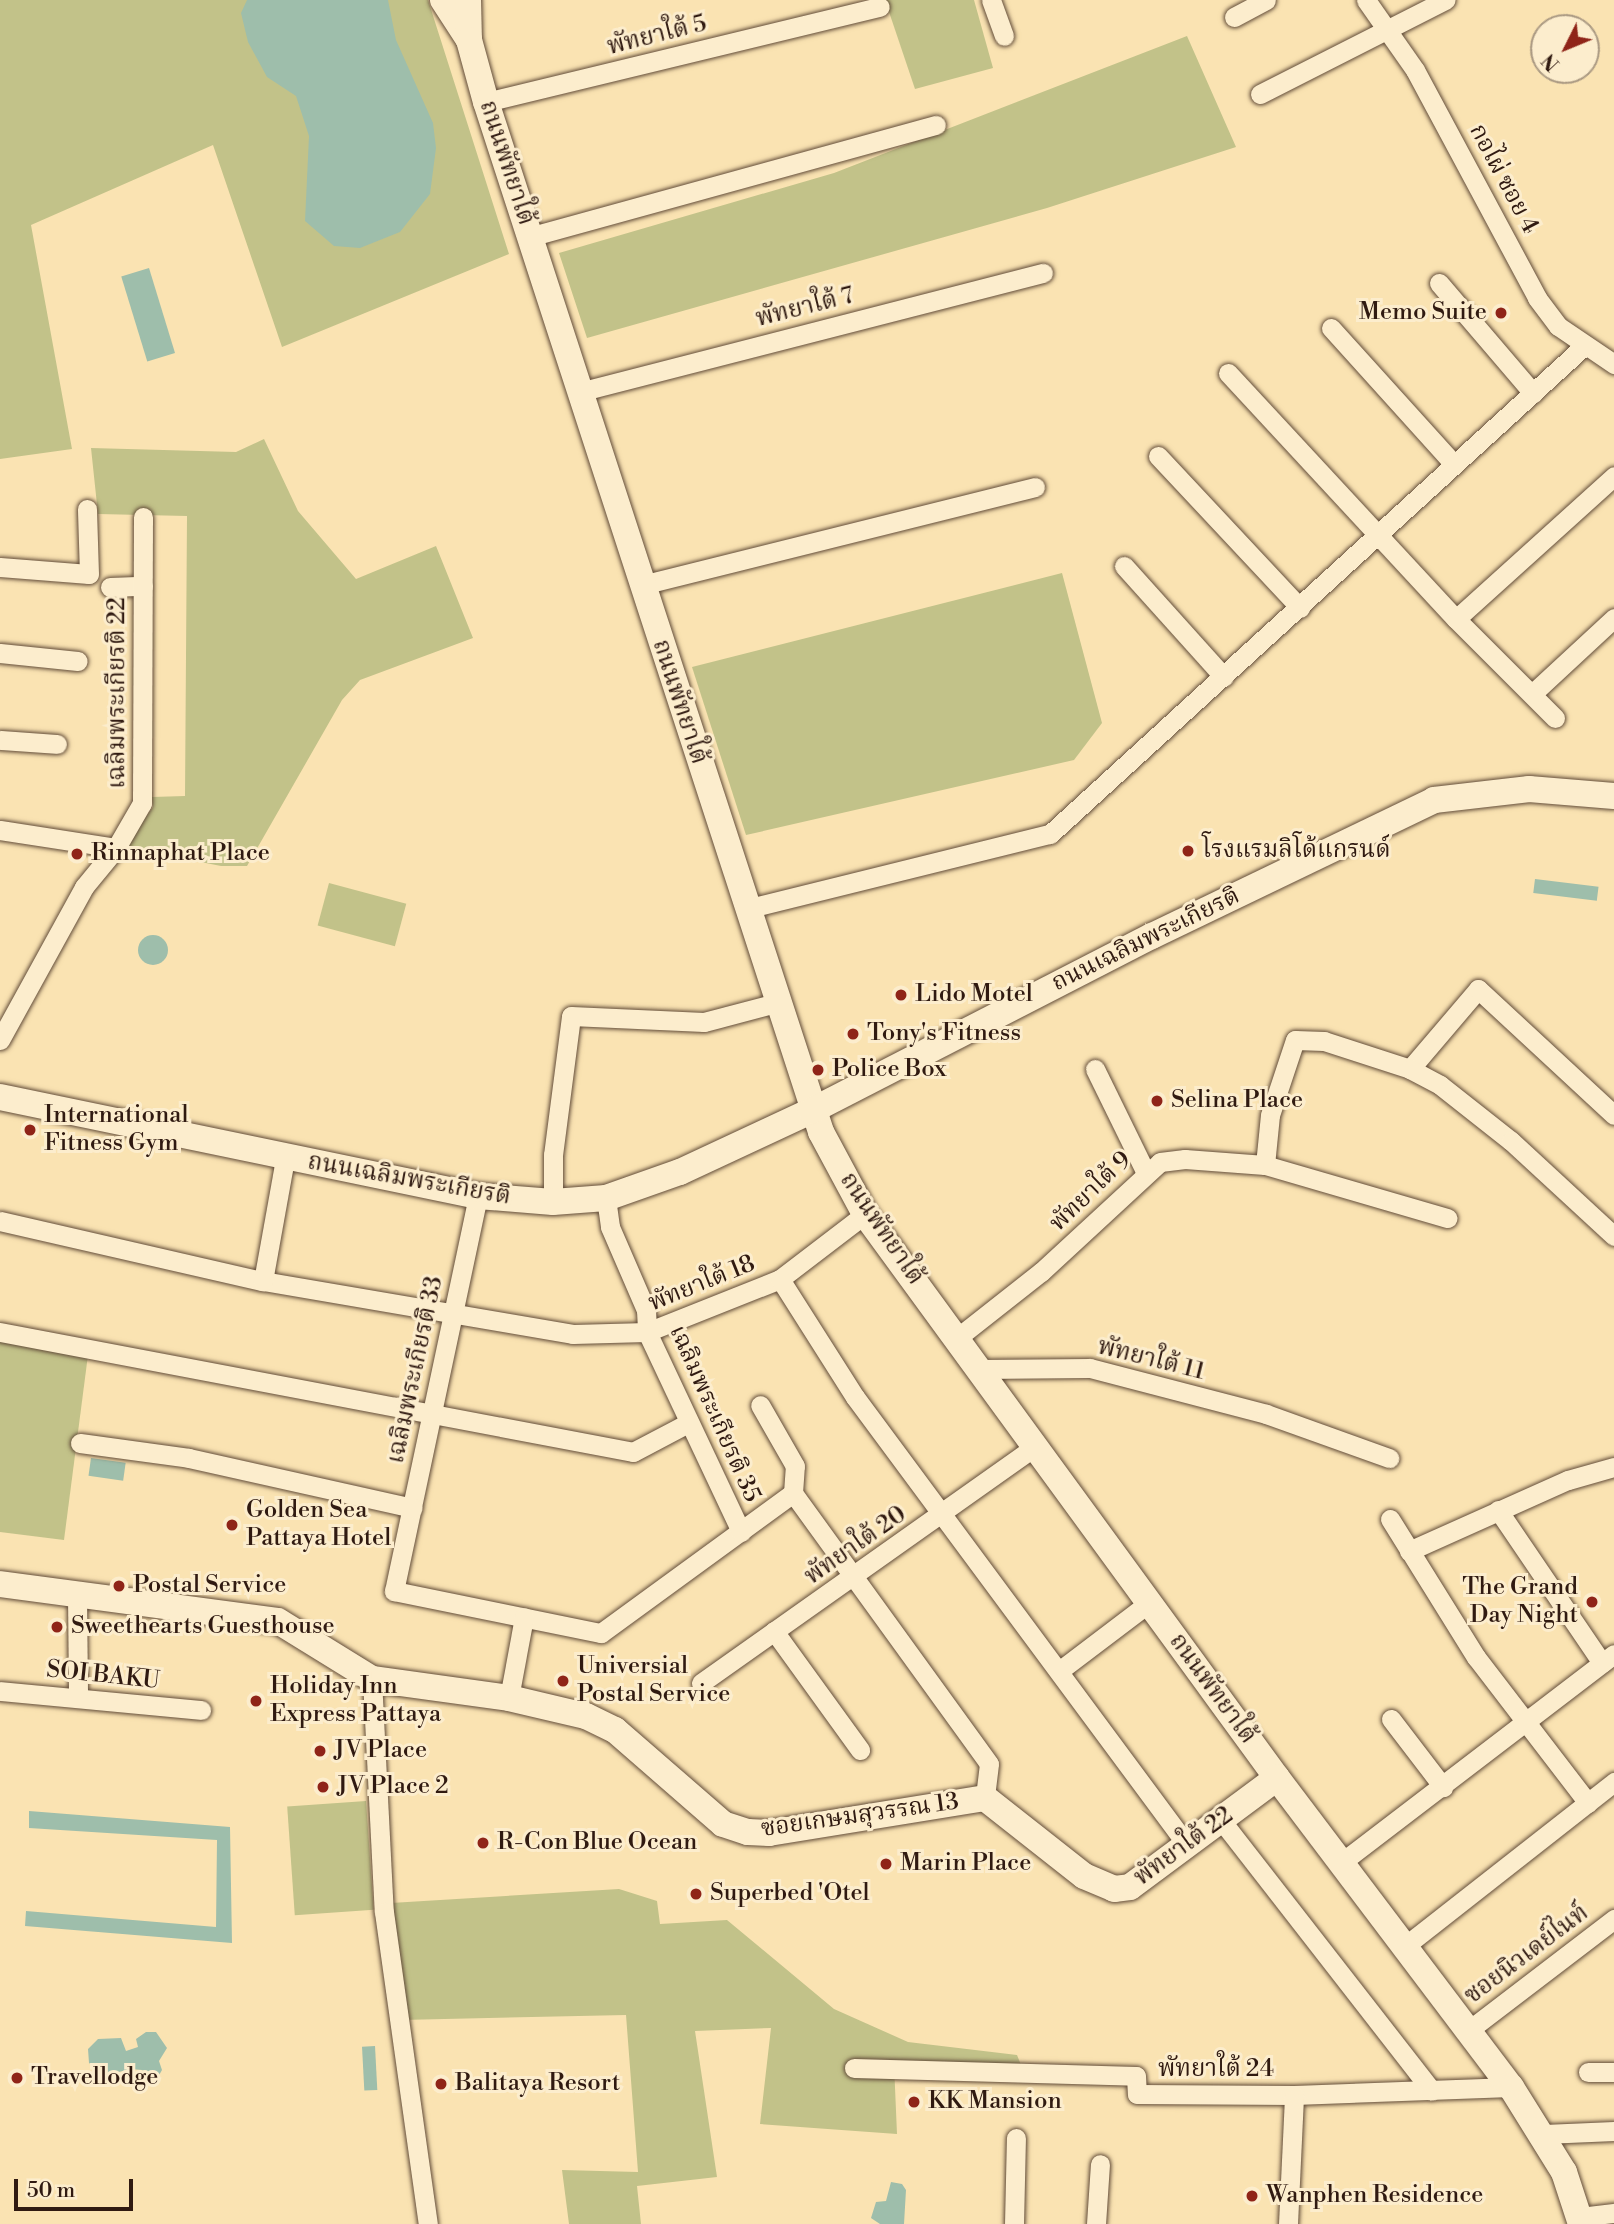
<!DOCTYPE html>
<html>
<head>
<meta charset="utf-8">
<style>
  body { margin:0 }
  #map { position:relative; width:1614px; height:2224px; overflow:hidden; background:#fae3b2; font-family:"Libre Bodoni","Noto Serif Thai",serif }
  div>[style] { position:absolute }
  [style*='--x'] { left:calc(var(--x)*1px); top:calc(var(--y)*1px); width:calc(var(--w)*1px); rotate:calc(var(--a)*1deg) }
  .green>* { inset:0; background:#c2c289; transform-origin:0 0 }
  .water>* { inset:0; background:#9ebeab; transform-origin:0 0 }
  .round { border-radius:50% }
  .roads { filter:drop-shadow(0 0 2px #624c39) drop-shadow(0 0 2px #624c39) }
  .street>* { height:19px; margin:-9.5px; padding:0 9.5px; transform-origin:9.5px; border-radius:9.5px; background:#fcedcd }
  .secondary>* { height:26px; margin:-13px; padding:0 13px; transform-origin:13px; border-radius:13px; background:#fcedcd }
  .dots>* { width:19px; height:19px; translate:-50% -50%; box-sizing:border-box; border:4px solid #fcedcd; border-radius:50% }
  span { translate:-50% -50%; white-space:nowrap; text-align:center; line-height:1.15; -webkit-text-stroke:6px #fcedcd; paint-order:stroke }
  .street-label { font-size:24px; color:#301a11 }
  .poi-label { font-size:24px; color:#301a11 }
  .right { translate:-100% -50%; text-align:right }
  .left { translate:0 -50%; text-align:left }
  .north { position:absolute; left:1530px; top:14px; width:70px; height:70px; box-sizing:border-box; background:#fcedcd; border:2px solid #aa9982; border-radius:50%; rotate:227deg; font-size:19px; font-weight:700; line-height:28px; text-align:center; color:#301a11 }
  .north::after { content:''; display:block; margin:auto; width:24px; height:32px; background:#8f2418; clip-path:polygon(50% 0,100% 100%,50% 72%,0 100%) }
  .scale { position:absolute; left:14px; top:2179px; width:119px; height:32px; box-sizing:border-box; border:4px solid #301a11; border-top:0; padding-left:9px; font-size:21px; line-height:24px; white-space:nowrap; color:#301a11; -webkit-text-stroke:5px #fcedcd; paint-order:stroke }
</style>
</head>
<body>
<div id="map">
  <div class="green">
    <div style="clip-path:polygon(0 0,428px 0,509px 254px,282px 347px,213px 145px,31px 225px,72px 449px,0 459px)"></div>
    <div style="clip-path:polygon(885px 0,974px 0,993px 68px,915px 89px)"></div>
    <div style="clip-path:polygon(1187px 36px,1236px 147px,1047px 208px,587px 338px,559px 253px,834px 173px)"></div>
    <div style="clip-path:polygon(264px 439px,298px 511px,356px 579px,436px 546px,473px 638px,360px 680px,342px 700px,247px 866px,221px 866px,124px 847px,153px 807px,152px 797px,185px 796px,187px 516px,98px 514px,91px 448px,236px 452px)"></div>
    <div style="clip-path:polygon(1062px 573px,1102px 723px,1074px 760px,746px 835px,692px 667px)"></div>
    <div style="left:329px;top:883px;width:80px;height:44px;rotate:15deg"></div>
    <div style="clip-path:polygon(0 1338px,88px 1355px,64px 1540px,0 1532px)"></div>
    <div style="left:366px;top:1801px;width:109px;height:79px;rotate:86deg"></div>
    <div style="clip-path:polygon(619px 1889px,657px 1901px,660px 1924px,727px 1920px,834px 2009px,908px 2042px,1017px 2055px,1023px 2070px,894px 2064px,897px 2134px,760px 2124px,771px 2028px,695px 2031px,717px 2177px,637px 2186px,641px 2224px,569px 2224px,562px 2170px,638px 2172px,626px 2015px,401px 2020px,391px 1903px)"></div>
  </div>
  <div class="water">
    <div style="clip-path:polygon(247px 0,388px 0,396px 40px,433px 123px,436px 148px,430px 194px,400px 232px,360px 248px,334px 246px,305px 221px,309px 136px,296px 96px,267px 77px,248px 42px,241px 13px)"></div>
    <div style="left:149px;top:268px;width:89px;height:29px;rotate:73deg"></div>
    <div style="left:1535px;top:879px;width:64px;height:14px;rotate:7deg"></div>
    <div class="round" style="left:138px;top:935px;width:30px;height:30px"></div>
    <div style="left:91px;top:1458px;width:35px;height:18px;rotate:8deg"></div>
    <div style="clip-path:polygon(29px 1811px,230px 1827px,232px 1943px,25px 1926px,26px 1911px,216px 1927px,217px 1840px,29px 1828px)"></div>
    <div style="clip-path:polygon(146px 2032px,156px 2032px,167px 2048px,159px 2061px,162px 2070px,158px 2077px,151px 2079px,142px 2070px,130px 2069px,108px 2075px,89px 2063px,88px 2049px,98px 2039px,121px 2038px,126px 2051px,138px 2047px,136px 2039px)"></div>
    <div style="left:375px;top:2046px;width:44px;height:13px;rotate:87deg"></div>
    <div style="clip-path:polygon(891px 2182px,902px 2184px,906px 2190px,904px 2224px,880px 2224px,871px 2218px,876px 2202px,886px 2201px)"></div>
  </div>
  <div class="roads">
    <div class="street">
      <div style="--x:991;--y:0;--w:38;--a:70"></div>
      <div style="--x:1366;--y:0;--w:85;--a:55"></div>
      <div style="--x:1415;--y:70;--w:259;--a:61.8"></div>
      <div style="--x:1537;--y:298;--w:35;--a:53"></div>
      <div style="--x:1558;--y:326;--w:68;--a:34.2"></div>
      <div style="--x:1234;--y:17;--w:36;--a:-28"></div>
      <div style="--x:1260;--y:94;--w:208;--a:-26.9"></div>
      <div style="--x:486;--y:102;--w:405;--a:-13.6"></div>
      <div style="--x:529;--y:237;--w:422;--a:-15.4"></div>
      <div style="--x:1439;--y:283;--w:145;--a:49.5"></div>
      <div style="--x:1331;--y:328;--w:183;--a:47.9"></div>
      <div style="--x:1228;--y:373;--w:335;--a:47.2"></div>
      <div style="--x:1456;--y:619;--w:140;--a:45"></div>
      <div style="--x:579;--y:392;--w:479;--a:-14.4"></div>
      <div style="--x:1158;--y:456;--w:208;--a:46.9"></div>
      <div style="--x:1124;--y:566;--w:149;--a:48"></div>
      <div style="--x:0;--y:567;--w:89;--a:4.5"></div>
      <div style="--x:89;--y:574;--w:65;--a:-91.8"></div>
      <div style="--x:642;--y:585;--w:405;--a:-14"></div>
      <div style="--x:110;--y:587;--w:33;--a:-2"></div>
      <div style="--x:1456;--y:619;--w:213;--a:-42.1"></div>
      <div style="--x:0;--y:653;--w:78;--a:5.9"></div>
      <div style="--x:1532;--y:694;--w:112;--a:-42.8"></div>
      <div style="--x:0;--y:740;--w:57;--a:4"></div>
      <div style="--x:0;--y:830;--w:117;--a:8.8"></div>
      <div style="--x:746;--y:909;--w:313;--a:-13.9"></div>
      <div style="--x:1050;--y:834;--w:723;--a:-42.42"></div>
      <div style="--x:0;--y:1040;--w:175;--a:-61.2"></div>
      <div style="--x:84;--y:887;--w:50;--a:-50.6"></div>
      <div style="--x:116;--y:848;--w:52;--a:-60"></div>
      <div style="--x:142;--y:803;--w:286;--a:-89.8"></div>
      <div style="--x:1095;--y:1069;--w:114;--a:63.9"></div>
      <div style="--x:1410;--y:1069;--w:105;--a:-49.6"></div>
      <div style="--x:1478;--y:989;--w:185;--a:42.8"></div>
      <div style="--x:1265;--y:1165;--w:50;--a:-84.3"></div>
      <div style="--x:1270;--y:1115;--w:79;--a:-71.6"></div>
      <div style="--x:1295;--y:1040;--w:29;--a:2"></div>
      <div style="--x:1324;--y:1041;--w:90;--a:18"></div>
      <div style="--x:1410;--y:1069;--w:34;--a:28"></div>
      <div style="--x:1440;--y:1085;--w:90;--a:38.3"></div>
      <div style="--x:1511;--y:1141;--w:140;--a:42.7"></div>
      <div style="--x:478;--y:1196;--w:404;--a:102"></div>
      <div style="--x:394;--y:1591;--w:211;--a:11.5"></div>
      <div style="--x:601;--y:1633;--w:238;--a:-36.1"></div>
      <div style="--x:793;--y:1493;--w:27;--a:-86"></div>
      <div style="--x:795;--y:1466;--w:70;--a:-119.8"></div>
      <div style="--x:606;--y:1198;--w:29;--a:82"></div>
      <div style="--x:610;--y:1227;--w:90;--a:66.6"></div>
      <div style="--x:646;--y:1310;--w:22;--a:87"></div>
      <div style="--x:647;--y:1332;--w:221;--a:64.8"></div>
      <div style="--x:553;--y:1202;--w:47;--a:-90"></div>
      <div style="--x:553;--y:1155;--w:140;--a:-82.6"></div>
      <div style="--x:571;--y:1016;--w:133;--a:2.6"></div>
      <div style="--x:704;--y:1022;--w:74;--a:-14.8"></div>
      <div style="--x:0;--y:1221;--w:270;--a:12.9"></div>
      <div style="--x:263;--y:1281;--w:314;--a:9.7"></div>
      <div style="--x:573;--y:1334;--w:74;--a:-1.5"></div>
      <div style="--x:647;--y:1332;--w:143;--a:-21.7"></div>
      <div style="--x:780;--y:1279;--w:107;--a:-37.4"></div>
      <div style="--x:780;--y:1279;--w:140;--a:57.6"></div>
      <div style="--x:855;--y:1397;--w:558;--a:53.46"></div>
      <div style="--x:263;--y:1281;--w:124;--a:-79.8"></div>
      <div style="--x:0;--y:1332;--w:644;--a:10.73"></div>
      <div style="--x:633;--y:1452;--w:62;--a:-27.8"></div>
      <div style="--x:957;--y:1338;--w:107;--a:-38.2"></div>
      <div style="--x:1041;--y:1272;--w:162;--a:-42.7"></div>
      <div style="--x:1160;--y:1162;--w:25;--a:-7"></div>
      <div style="--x:1185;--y:1159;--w:80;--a:4.3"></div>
      <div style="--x:1265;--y:1165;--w:190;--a:16.2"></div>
      <div style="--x:980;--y:1369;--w:110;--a:-0.5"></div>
      <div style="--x:1090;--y:1368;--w:182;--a:14.6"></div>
      <div style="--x:1266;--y:1414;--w:131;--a:19.7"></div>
      <div style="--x:80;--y:1443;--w:110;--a:7.8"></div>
      <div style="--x:189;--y:1458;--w:229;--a:12.6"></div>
      <div style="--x:793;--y:1493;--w:334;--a:54.1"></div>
      <div style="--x:989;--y:1764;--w:34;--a:97"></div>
      <div style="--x:1498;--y:1510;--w:185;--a:55.8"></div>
      <div style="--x:1390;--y:1519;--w:163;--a:58.1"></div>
      <div style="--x:1476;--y:1657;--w:184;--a:52.5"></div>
      <div style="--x:1409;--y:1551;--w:174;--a:-24.1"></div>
      <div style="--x:1568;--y:1480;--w:48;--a:-15.8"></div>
      <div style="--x:77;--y:1595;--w:103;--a:89.4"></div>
      <div style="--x:774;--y:1631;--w:147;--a:54.1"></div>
      <div style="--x:1059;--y:1671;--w:114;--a:-37.2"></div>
      <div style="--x:372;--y:1679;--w:233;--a:87.1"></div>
      <div style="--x:384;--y:1912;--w:315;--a:82"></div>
      <div style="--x:701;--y:1683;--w:410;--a:-35.3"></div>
      <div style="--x:0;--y:1691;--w:202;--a:5.4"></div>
      <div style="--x:509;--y:1698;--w:82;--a:-79.5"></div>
      <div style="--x:1391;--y:1719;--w:86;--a:52.6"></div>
      <div style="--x:1221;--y:1820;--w:343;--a:52.1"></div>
      <div style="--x:1342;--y:1862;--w:342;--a:-37.4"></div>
      <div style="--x:1405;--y:1946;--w:266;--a:-38.1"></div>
      <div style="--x:1469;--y:2030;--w:183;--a:-37.4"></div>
      <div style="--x:854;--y:2068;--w:282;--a:1.6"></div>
      <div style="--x:1136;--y:2076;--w:18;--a:87"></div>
      <div style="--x:1137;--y:2094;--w:157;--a:0.4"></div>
      <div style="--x:1294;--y:2095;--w:217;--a:-2.1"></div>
      <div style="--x:1588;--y:2072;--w:26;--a:0"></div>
      <div style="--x:1544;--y:2134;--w:70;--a:-2.5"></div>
      <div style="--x:1580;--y:2217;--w:34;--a:-7"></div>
      <div style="--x:1014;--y:2224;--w:86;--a:-88.7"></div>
      <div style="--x:1096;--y:2224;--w:60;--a:-86.2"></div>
      <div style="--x:1288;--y:2224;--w:129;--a:-87.3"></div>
    </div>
    <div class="secondary">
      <div style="--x:443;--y:0;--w:48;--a:57"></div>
      <div style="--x:468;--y:0;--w:40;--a:88.6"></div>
      <div style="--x:469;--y:40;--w:64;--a:74.7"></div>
      <div style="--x:486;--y:102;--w:1083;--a:71.98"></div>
      <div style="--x:821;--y:1132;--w:93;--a:61.8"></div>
      <div style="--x:865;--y:1214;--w:698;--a:53.85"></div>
      <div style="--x:1277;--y:1778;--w:388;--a:52.9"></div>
      <div style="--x:1511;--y:2087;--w:100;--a:58.1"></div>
      <div style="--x:1564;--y:2172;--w:55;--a:71.9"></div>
      <div style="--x:0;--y:1097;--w:488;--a:11.7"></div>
      <div style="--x:478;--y:1196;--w:75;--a:4.6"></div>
      <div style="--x:553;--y:1202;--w:53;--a:-4.3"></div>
      <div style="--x:606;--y:1198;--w:78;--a:-19.4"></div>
      <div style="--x:680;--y:1172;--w:145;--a:-25"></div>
      <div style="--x:811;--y:1111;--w:383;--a:-27.2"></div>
      <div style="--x:1152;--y:936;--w:313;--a:-25.7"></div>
      <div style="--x:1434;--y:800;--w:96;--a:-6.6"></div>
      <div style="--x:1529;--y:789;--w:85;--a:4.7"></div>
      <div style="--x:0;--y:1584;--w:280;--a:7.6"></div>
      <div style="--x:278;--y:1621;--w:110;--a:31.7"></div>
      <div style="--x:372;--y:1679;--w:138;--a:7.9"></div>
      <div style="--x:509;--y:1698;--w:79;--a:13.2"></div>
      <div style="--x:586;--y:1716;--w:32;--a:26"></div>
      <div style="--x:615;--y:1730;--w:143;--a:41"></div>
      <div style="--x:723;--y:1824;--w:26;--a:18"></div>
      <div style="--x:748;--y:1832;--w:21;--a:3"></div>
      <div style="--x:769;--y:1833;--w:219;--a:-9.2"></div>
      <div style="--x:985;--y:1798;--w:126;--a:38.2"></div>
      <div style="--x:1084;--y:1876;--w:33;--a:23"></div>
      <div style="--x:1114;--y:1889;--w:16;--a:-7"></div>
      <div style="--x:1130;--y:1887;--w:183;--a:-36.6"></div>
    </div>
  </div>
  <div class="dots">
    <div style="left:1501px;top:313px;background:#8f2418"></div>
    <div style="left:1188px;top:851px;background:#8f2418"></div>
    <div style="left:77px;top:854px;background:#8f2418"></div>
    <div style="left:901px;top:995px;background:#8f2418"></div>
    <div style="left:853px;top:1034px;background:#8f2418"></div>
    <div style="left:818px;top:1070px;background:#8f2418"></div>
    <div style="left:1157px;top:1101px;background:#8f2418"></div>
    <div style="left:30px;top:1130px;background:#8f2418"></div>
    <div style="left:232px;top:1525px;background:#8f2418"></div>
    <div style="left:119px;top:1586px;background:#8f2418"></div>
    <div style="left:1592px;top:1602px;background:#8f2418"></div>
    <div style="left:57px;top:1627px;background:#8f2418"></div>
    <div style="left:563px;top:1681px;background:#8f2418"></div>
    <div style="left:256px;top:1701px;background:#8f2418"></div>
    <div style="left:320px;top:1751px;background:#8f2418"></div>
    <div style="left:323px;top:1787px;background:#8f2418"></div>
    <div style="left:483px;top:1843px;background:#8f2418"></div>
    <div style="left:886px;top:1864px;background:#8f2418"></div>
    <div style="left:696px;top:1894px;background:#8f2418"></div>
    <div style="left:17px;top:2078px;background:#8f2418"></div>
    <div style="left:441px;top:2084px;background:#8f2418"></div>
    <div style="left:914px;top:2102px;background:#8f2418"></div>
    <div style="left:1252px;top:2196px;background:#8f2418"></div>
  </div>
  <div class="street-label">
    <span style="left:657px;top:36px;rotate:-14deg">พัทยาใต้ 5</span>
    <span style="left:506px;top:163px;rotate:72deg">ถนนพัทยาใต้</span>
    <span style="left:1503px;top:179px;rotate:62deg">กอไผ่ ซอย 4</span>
    <span style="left:805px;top:308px;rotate:-14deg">พัทยาใต้ 7</span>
    <span style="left:118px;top:693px;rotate:-90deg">เฉลิมพระเกียรติ 22</span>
    <span style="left:679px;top:702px;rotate:72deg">ถนนพัทยาใต้</span>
    <span style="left:1146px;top:940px;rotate:-26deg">ถนนเฉลิมพระเกียรติ</span>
    <span style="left:409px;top:1180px;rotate:10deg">ถนนเฉลิมพระเกียรติ</span>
    <span style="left:1091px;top:1192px;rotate:-44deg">พัทยาใต้ 9</span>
    <span style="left:881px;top:1229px;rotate:56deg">ถนนพัทยาใต้</span>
    <span style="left:702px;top:1284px;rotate:-22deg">พัทยาใต้ 18</span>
    <span style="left:1151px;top:1360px;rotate:14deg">พัทยาใต้ 11</span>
    <span style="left:416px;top:1370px;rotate:-78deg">เฉลิมพระเกียรติ 33</span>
    <span style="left:714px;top:1414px;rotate:66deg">เฉลิมพระเกียรติ 35</span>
    <span style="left:856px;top:1546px;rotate:-35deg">พัทยาใต้ 20</span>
    <span style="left:103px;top:1676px;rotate:6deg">SOI BAKU</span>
    <span style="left:1212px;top:1689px;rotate:54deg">ถนนพัทยาใต้</span>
    <span style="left:860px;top:1816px;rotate:-8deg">ซอยเกษมสุวรรณ 13</span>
    <span style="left:1184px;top:1847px;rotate:-36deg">พัทยาใต้ 22</span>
    <span style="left:1527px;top:1955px;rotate:-37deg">ซอยนิวเดย์ไนท์</span>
    <span style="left:1216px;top:2070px">พัทยาใต้ 24</span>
  </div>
  <div class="poi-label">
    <span class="right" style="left:1487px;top:313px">Memo Suite</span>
    <span class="left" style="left:1202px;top:851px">โรงแรมลิโด้แกรนด์</span>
    <span class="left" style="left:91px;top:854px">Rinnaphat Place</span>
    <span class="left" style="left:915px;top:995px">Lido Motel</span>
    <span class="left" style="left:867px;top:1034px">Tony's Fitness</span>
    <span class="left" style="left:832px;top:1070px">Police Box</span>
    <span class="left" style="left:1171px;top:1101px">Selina Place</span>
    <span class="left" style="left:44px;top:1130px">International<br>Fitness Gym</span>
    <span class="left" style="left:246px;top:1525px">Golden Sea<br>Pattaya Hotel</span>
    <span class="left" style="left:133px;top:1586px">Postal Service</span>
    <span class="right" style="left:1578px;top:1602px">The Grand<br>Day Night</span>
    <span class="left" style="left:71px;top:1627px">Sweethearts Guesthouse</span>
    <span class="left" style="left:577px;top:1681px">Universial<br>Postal Service</span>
    <span class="left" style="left:270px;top:1701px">Holiday Inn<br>Express Pattaya</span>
    <span class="left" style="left:334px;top:1751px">JV Place</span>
    <span class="left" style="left:337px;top:1787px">JV Place 2</span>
    <span class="left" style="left:497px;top:1843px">R-Con Blue Ocean</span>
    <span class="left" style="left:900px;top:1864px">Marin Place</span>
    <span class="left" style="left:710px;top:1894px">Superbed 'Otel</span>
    <span class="left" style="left:31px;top:2078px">Travellodge</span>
    <span class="left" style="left:455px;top:2084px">Balitaya Resort</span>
    <span class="left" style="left:928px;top:2102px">KK Mansion</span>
    <span class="left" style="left:1266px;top:2196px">Wanphen Residence</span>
  </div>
  <div class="north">N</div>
  <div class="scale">50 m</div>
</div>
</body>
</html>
